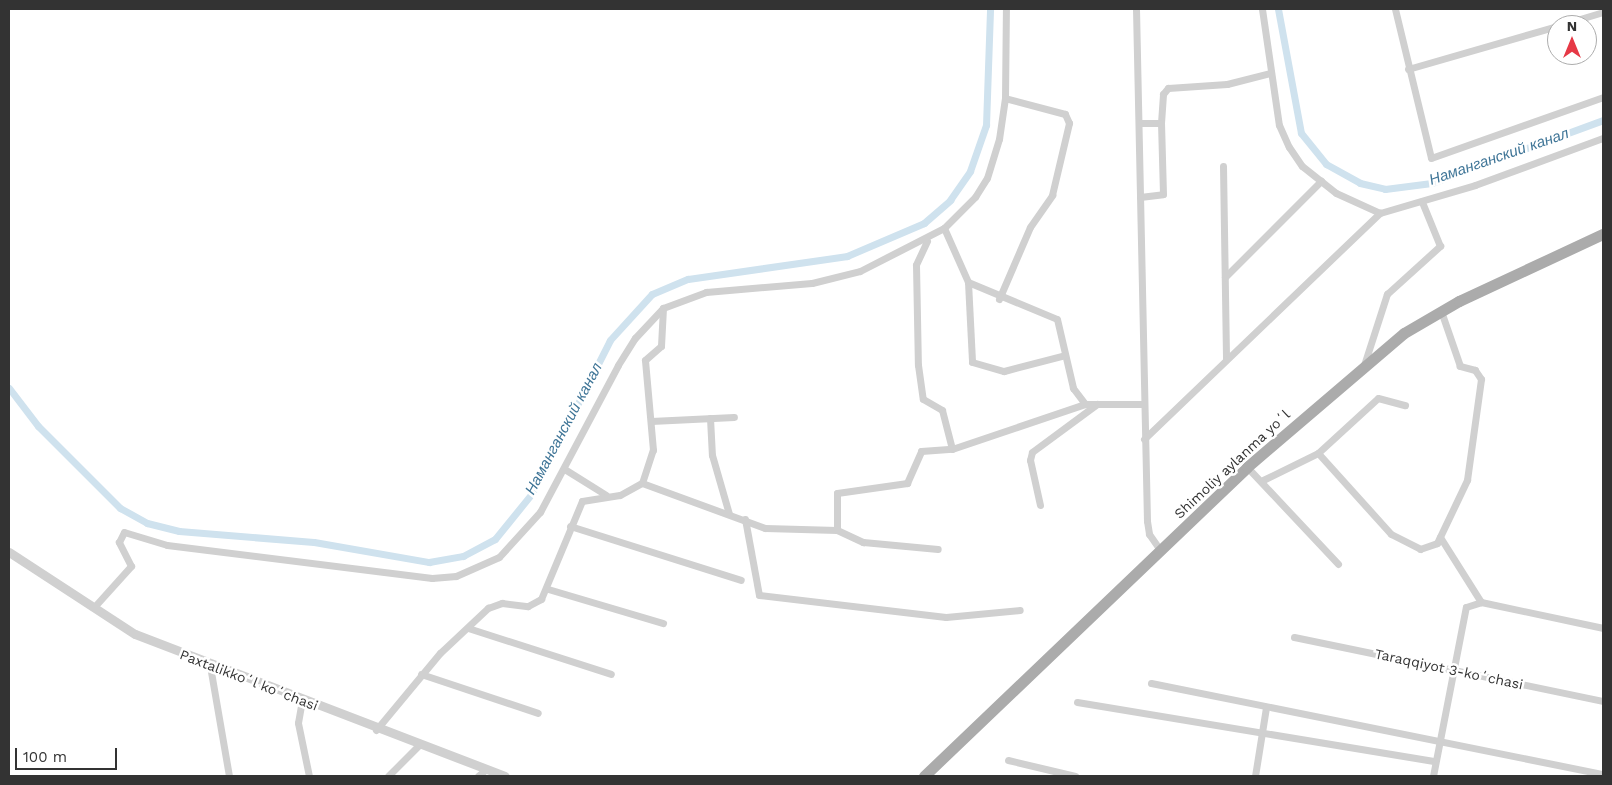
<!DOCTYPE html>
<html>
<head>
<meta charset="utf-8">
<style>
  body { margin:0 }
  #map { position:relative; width:1612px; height:785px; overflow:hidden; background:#fff; font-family:"Work Sans",sans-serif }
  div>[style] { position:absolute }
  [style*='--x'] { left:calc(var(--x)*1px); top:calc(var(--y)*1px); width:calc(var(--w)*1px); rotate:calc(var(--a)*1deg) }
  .canal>* { height:7px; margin:-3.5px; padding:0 3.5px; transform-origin:3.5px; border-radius:3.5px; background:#cfe2ee }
  .minor>* { height:7px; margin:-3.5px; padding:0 3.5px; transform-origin:3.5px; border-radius:3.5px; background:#d0d0d0 }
  .tertiary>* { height:9px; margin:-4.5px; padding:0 4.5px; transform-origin:4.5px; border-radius:4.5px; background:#d0d0d0 }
  .primary>* { height:11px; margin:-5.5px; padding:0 5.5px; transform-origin:5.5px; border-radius:5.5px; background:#ababab }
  span { translate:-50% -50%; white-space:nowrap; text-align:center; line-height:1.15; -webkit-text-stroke:5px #fff; paint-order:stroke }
  .street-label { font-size:14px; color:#333 }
  .water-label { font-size:15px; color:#3f7597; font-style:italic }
  .frame { position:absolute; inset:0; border:10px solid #333; pointer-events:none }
  .north { position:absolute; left:1547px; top:15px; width:50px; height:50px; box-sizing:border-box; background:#fff; border:1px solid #adadad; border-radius:50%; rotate:0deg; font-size:14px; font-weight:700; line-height:20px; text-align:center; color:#333 }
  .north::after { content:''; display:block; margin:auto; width:18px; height:22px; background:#e63946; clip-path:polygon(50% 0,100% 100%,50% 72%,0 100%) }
  .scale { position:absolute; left:15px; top:748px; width:102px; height:22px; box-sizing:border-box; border:2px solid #333; border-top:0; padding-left:6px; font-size:15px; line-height:18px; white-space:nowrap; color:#333; -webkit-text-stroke:4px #fff; paint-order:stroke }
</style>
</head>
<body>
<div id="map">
  <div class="canal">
    <div style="--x:1278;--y:9;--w:126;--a:79.5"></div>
    <div style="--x:1301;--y:133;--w:40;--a:51"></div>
    <div style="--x:1326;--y:164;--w:39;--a:29"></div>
    <div style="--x:1360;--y:183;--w:26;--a:13"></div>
    <div style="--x:1385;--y:189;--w:47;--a:-7.3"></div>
    <div style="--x:1432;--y:183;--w:182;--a:-20.2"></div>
    <div style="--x:9;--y:388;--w:48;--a:52.7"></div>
    <div style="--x:38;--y:426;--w:116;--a:45"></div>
    <div style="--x:120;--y:508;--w:31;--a:29"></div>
    <div style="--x:147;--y:523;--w:33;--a:14"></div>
    <div style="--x:179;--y:531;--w:135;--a:4.7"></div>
    <div style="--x:314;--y:542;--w:117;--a:9.9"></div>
    <div style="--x:429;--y:562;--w:35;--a:-10"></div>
    <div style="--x:463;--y:556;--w:36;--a:-28"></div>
    <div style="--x:495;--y:539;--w:60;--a:-51"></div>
    <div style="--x:533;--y:492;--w:170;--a:-63.1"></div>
    <div style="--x:610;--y:340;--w:62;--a:-47.6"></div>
    <div style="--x:652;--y:294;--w:39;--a:-23"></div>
    <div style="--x:688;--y:279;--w:161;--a:-8.2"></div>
    <div style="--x:847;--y:256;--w:84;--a:-23.2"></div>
    <div style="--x:924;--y:223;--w:35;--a:-41"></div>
    <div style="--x:950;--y:200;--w:35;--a:-55"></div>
    <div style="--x:970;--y:171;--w:49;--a:-70.8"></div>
    <div style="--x:986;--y:125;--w:116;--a:-88"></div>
  </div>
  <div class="minor">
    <div style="--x:1136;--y:9;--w:512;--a:88.77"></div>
    <div style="--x:1147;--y:521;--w:13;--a:81"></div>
    <div style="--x:1149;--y:534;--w:21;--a:55"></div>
    <div style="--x:1262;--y:9;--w:117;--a:81.7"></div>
    <div style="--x:1279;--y:125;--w:24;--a:66"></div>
    <div style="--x:1289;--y:147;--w:23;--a:56"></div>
    <div style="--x:1302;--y:166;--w:43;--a:38.5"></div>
    <div style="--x:1336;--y:193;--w:48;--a:24.4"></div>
    <div style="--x:1380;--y:213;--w:99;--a:-16.4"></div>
    <div style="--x:1475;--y:185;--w:136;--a:-20.2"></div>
    <div style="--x:1395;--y:9;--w:153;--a:76.4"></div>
    <div style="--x:1431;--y:158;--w:182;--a:-19.5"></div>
    <div style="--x:1560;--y:25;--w:45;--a:-16.8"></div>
    <div style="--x:1408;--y:69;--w:155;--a:-16.1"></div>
    <div style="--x:1139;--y:123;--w:22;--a:0"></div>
    <div style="--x:1161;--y:123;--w:29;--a:-86"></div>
    <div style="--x:1163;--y:94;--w:8;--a:-50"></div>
    <div style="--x:1168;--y:88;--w:59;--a:-3.9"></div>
    <div style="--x:1227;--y:84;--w:44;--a:-14.3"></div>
    <div style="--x:1223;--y:166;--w:193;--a:89.1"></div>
    <div style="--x:1140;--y:197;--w:23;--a:-7"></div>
    <div style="--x:1163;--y:194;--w:71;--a:-91.6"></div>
    <div style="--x:944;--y:228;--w:59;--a:66"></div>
    <div style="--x:968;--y:282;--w:96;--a:22.6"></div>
    <div style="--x:1057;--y:319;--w:71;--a:76.9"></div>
    <div style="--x:1073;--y:388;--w:20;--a:53"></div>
    <div style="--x:927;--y:241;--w:26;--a:115"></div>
    <div style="--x:916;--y:265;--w:100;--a:88.9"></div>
    <div style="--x:918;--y:365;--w:34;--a:82"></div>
    <div style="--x:923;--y:399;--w:22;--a:30"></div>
    <div style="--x:942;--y:410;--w:40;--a:75.6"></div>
    <div style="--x:1225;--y:277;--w:136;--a:-45"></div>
    <div style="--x:968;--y:282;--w:80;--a:87.1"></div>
    <div style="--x:972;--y:362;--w:33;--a:16"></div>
    <div style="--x:1004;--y:371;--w:63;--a:-14.7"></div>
    <div style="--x:999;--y:299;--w:78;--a:-66.7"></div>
    <div style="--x:1030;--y:227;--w:39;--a:-55"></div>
    <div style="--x:1052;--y:195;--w:74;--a:-76.7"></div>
    <div style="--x:1069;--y:123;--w:10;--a:-114"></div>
    <div style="--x:1065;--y:114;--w:62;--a:-165.1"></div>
    <div style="--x:1364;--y:365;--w:75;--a:-72.1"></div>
    <div style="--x:1387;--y:294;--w:72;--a:-42.2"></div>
    <div style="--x:1440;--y:246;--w:48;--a:-112.2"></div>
    <div style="--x:710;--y:418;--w:37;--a:87"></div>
    <div style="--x:712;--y:455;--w:61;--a:73.9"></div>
    <div style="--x:651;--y:421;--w:83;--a:-2.8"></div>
    <div style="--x:1144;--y:439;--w:327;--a:-43.8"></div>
    <div style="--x:1318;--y:453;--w:109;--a:48"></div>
    <div style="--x:1391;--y:534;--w:33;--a:27"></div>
    <div style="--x:1420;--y:549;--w:18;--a:-19"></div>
    <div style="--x:1437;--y:543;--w:70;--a:-64.5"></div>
    <div style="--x:1467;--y:480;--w:102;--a:-82.1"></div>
    <div style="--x:1481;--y:379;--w:11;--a:-124"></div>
    <div style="--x:1475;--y:370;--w:16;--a:-165"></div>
    <div style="--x:1460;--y:366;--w:58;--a:-109.1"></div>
    <div style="--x:1247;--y:467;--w:133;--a:46.8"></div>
    <div style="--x:566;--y:470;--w:47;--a:32"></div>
    <div style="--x:1263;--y:480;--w:61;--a:-26.1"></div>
    <div style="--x:1318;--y:453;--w:81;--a:-42.5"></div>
    <div style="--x:1378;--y:398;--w:28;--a:15"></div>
    <div style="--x:642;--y:483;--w:131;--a:20.1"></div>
    <div style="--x:765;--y:528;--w:72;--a:1.6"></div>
    <div style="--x:837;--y:530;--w:29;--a:25"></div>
    <div style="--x:863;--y:542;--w:75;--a:5.3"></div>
    <div style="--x:1040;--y:505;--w:46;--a:-102.5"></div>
    <div style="--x:1030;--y:460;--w:8;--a:-76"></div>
    <div style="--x:1032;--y:452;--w:81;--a:-36.4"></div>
    <div style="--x:745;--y:519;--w:77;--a:79.6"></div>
    <div style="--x:759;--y:595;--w:188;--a:6.7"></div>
    <div style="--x:946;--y:617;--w:74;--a:-5.4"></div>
    <div style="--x:570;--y:526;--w:179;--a:17.5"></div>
    <div style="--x:837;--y:530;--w:37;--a:-90"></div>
    <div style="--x:837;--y:493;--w:71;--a:-8.1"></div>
    <div style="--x:907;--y:483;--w:35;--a:-66"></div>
    <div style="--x:921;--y:451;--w:31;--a:-4"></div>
    <div style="--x:952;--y:449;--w:140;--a:-18.7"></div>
    <div style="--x:1085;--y:404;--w:57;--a:0"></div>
    <div style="--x:1440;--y:537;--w:77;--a:57.8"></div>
    <div style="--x:548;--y:589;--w:120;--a:16.5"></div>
    <div style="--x:95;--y:606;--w:54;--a:-48"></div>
    <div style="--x:131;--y:566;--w:27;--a:-117"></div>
    <div style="--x:119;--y:542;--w:11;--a:-63"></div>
    <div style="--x:124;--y:532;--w:45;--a:16.8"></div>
    <div style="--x:167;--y:545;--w:267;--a:7.1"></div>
    <div style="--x:432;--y:578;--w:24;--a:-5"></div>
    <div style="--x:456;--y:576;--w:47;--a:-23.8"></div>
    <div style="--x:499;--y:557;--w:61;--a:-47.7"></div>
    <div style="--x:540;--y:512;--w:166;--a:-62"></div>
    <div style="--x:618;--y:365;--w:32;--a:-58"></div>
    <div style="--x:635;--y:338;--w:41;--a:-47"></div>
    <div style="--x:663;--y:308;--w:46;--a:-20.4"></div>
    <div style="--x:706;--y:292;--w:106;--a:-4.9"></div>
    <div style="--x:812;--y:283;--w:49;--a:-14"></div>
    <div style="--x:860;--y:271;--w:94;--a:-27.1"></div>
    <div style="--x:944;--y:228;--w:44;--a:-45"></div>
    <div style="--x:975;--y:197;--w:22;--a:-58"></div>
    <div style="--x:987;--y:178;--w:41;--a:-72.9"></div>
    <div style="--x:999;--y:139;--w:41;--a:-81.7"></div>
    <div style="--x:1005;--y:98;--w:89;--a:-89.4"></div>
    <div style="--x:468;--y:628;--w:150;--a:17.8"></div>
    <div style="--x:1294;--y:637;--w:316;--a:11.7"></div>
    <div style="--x:210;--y:666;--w:112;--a:80.2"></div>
    <div style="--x:421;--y:674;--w:123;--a:18.4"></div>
    <div style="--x:1151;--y:683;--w:461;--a:11.4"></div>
    <div style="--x:302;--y:700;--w:23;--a:100"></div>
    <div style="--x:298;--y:723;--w:54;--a:78.3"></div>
    <div style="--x:1077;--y:702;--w:363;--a:9.4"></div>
    <div style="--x:376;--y:730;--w:100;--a:-50.3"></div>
    <div style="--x:440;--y:653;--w:66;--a:-43.2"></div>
    <div style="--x:488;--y:608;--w:15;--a:-20"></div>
    <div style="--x:502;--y:603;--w:26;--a:7"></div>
    <div style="--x:528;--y:606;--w:15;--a:-28"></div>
    <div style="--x:541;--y:599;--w:106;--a:-67.3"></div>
    <div style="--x:582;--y:501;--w:38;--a:-9"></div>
    <div style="--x:620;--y:495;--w:25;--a:-29"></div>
    <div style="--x:642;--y:483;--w:35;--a:-72"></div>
    <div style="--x:653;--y:450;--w:90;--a:-95.1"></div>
    <div style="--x:645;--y:360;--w:21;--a:-41"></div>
    <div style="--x:661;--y:346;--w:38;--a:-87"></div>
    <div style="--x:1008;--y:760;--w:69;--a:13.4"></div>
    <div style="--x:388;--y:776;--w:42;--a:-45"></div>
    <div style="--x:478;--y:776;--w:8;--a:-40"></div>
    <div style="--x:1255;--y:776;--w:70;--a:-80.9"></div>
    <div style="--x:1433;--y:776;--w:172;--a:-79"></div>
    <div style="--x:1466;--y:607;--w:16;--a:-18"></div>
    <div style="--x:1481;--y:602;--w:125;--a:12"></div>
  </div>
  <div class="tertiary">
    <div style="--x:9;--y:552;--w:150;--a:33.1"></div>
    <div style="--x:135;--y:634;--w:396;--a:21"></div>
  </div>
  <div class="primary">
    <div style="--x:924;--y:776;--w:447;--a:-43.7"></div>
    <div style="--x:1247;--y:467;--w:206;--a:-40.5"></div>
    <div style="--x:1404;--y:333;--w:64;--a:-30.2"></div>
    <div style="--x:1459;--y:301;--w:159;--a:-25"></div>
  </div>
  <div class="street-label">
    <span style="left:1232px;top:464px;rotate:-43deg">Shimoliy aylanma yoʻl</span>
    <span style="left:1449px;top:669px;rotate:12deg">Taraqqiyot 3-koʻchasi</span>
    <span style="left:249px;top:680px;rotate:21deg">Paxtalikkoʻl koʻchasi</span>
  </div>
  <div class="water-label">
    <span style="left:1499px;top:157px;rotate:-19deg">Наманганский канал</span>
    <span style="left:564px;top:429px;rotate:-62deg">Наманганский канал</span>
  </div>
  <div class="frame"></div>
  <div class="north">N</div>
  <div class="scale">100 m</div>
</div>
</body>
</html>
